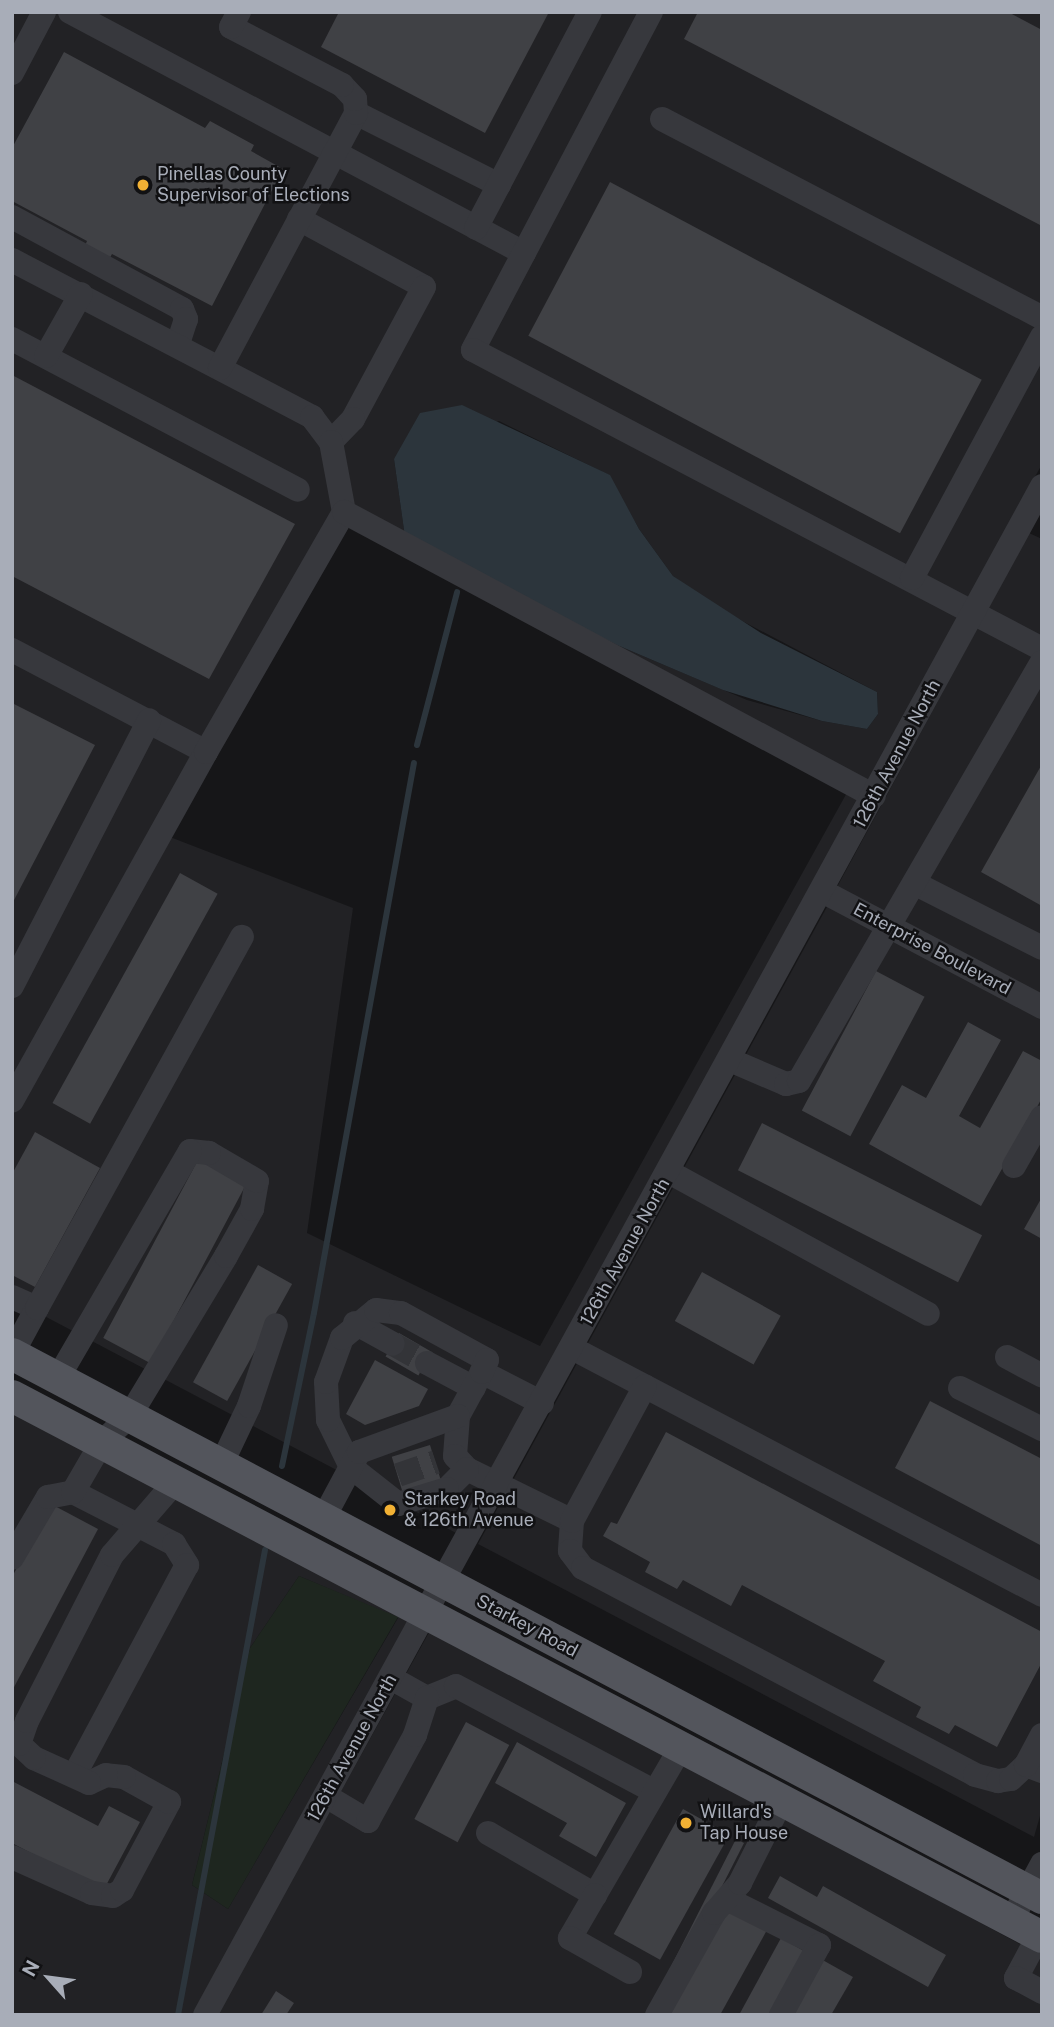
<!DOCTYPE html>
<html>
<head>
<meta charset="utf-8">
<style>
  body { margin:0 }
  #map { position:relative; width:1054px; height:2027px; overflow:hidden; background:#161618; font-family:"Public Sans",sans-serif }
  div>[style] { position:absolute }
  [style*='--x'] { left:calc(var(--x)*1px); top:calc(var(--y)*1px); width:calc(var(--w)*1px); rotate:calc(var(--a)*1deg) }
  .built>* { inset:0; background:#222225 }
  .green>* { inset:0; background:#1e261f }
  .water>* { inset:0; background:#2c353c }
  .stream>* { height:6px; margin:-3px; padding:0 3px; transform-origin:3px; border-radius:3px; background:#2c353c }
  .building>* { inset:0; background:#404145; transform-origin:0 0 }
  .minor-tunnel>* { height:24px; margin-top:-12px; transform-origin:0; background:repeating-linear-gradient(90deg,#333438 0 24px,transparent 0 36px) }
  .minor>* { height:24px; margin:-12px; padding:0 12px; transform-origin:12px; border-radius:12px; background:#37383d }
  .major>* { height:32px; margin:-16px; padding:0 16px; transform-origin:16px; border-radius:16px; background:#53555c }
  .dots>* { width:19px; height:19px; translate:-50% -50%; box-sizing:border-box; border:4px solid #111113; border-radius:50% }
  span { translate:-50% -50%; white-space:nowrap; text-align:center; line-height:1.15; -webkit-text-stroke:5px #111113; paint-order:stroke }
  .poi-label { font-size:18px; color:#a8adb8 }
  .left { translate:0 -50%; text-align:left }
  .street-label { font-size:18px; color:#a8adb8 }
  .frame { position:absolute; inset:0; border:14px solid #a8adb8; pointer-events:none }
  .north { position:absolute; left:14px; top:1943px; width:70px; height:70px; -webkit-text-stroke:5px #111113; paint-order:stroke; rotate:298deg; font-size:19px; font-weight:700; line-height:28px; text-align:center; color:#a8adb8 }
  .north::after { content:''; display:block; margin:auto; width:24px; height:32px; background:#a8adb8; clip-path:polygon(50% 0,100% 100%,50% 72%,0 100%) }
</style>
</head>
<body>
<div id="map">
  <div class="built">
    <div style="clip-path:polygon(evenodd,12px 12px,1042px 12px,1042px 464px,458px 1534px,12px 1299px,12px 12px,499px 421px,609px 475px,639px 529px,673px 576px,712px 605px,877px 692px,878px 714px,867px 729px,822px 721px,747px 700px,617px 645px,849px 789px,540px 1346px,307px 1233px,353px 908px,170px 837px,346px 504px,405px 537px,394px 459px,499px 421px)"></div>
    <div style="clip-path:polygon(1029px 533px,1042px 539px,1042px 996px,837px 887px)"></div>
    <div style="clip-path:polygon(828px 905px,1042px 1018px,1042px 1809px,1034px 1837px,478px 1544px)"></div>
    <div style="clip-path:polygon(evenodd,12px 1408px,413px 1616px,192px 2015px,12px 2015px,12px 1408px,299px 1576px,398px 1618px,228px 1909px,192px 1885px,250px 1648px,299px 1576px)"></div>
    <div style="clip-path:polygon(432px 1627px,1042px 1956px,1042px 2015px,217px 2015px)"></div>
  </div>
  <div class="green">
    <div style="clip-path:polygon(299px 1576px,398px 1617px,228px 1909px,192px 1885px,250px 1648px)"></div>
  </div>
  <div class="water">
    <div style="clip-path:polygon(462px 405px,610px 475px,639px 529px,673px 576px,761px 633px,877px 692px,878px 714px,867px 729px,822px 721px,723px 690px,617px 645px,405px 537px,394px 459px,420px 413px)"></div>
  </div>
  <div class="stream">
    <div style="--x:417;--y:745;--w:158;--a:-75.3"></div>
    <div style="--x:282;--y:1466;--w:156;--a:-78.2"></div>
    <div style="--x:314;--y:1313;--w:559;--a:-79.7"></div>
    <div style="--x:178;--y:2015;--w:473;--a:-79.4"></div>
  </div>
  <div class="building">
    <div style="clip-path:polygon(339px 12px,549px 12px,485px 133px,321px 47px)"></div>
    <div style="clip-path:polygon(698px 12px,1008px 12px,1042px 30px,1042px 226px,684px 39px)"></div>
    <div style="clip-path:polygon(64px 52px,205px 128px,210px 121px,254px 145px,251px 151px,283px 169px,212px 306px,112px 254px,108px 261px,84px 248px,87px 241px,12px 201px,12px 148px)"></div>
    <div style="left:610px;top:182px;width:421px;height:174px;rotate:28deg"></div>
    <div style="clip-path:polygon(12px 375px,295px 524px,209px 679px,12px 576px)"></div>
    <div style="clip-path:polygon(12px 703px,95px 745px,12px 904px)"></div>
    <div style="clip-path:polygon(1042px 764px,1042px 906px,981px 872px)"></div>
    <div style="left:180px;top:873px;width:43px;height:263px;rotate:29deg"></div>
    <div style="left:876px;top:971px;width:55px;height:158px;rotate:28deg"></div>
    <div style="clip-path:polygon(968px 1022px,1001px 1040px,959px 1116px,980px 1128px,1023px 1051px,1042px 1061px,1042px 1098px,981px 1206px,869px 1144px,902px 1085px,926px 1098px)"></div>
    <div style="left:762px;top:1123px;width:247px;height:53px;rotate:27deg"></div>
    <div style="clip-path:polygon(35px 1132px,100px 1168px,35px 1287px,12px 1275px,12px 1174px)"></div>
    <div style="left:199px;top:1158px;width:54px;height:204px;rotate:28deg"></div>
    <div style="clip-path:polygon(1042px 1197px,1042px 1239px,1024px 1229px)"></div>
    <div style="left:258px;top:1265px;width:39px;height:134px;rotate:29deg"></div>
    <div style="left:702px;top:1272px;width:90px;height:56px;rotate:29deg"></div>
    <div style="left:399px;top:1333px;width:38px;height:27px;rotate:30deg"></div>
    <div style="clip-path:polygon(375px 1360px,428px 1389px,419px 1406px,365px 1425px,346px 1414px)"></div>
    <div style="clip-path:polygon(930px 1401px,1042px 1459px,1042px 1546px,895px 1468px)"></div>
    <div style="clip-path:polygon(666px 1432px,1042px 1632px,1042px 1662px,997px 1747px,955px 1725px,949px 1734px,916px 1717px,921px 1707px,873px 1681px,885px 1661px,742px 1585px,731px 1606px,683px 1580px,677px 1589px,645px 1572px,650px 1562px,603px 1536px,611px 1522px,617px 1524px)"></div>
    <div style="left:430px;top:1445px;width:44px;height:40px;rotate:73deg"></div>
    <div style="clip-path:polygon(51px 1504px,98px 1529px,12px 1691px,12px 1577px)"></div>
    <div style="left:466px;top:1722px;width:49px;height:110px;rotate:28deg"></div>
    <div style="clip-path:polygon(517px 1742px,626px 1803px,596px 1857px,559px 1836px,567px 1823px,495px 1783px)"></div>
    <div style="clip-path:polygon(12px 1781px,98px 1826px,109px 1806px,140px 1822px,103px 1891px,12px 1843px)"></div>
    <div style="left:683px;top:1809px;width:53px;height:143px;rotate:29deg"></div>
    <div style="left:736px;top:1839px;width:9px;height:201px;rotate:27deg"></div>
    <div style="clip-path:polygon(780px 1876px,817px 1897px,823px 1886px,946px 1955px,928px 1987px,768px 1898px)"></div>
    <div style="clip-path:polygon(725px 1908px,767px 1930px,720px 2015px,667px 2015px)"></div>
    <div style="clip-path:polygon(781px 1938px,804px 1951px,769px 2015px,739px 2015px)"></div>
    <div style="clip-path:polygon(819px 1958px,853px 1977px,831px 2015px,788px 2015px)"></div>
    <div style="clip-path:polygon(276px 1991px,294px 2003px,286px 2015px,261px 2015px)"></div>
  </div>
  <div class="minor-tunnel">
    <div style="--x:393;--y:1344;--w:39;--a:29"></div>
    <div style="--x:398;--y:1475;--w:40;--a:-18.9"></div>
  </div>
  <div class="minor">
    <div style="--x:70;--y:12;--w:514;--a:27.96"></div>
    <div style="--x:651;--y:12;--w:382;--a:117.8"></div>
    <div style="--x:473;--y:350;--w:643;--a:27.72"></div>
    <div style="--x:12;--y:73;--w:69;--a:-62.3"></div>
    <div style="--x:356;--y:113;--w:160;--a:26.7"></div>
    <div style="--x:662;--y:119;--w:429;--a:27.6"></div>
    <div style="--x:12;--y:217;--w:193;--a:28.4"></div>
    <div style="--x:182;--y:309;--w:11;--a:68"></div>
    <div style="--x:186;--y:319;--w:28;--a:108"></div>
    <div style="--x:299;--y:219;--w:142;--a:28.5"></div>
    <div style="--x:424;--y:287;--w:150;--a:118.3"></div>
    <div style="--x:353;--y:419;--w:32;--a:134"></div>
    <div style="--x:476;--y:228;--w:244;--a:-62.2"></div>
    <div style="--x:12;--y:260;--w:339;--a:27.6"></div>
    <div style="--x:312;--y:417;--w:31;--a:53"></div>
    <div style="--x:331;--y:442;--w:71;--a:79.5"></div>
    <div style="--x:12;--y:339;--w:323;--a:27.8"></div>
    <div style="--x:46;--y:356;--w:71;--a:-60.6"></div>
    <div style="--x:220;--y:368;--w:289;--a:-61.9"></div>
    <div style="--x:356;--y:113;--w:14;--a:-94"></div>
    <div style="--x:355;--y:99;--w:19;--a:-133"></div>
    <div style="--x:342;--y:85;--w:125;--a:-152.4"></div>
    <div style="--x:231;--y:27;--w:17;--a:-62"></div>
    <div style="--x:912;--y:578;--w:274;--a:-61.7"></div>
    <div style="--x:12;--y:650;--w:219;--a:27.7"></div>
    <div style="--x:206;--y:752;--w:399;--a:119.1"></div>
    <div style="--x:206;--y:752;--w:277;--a:-60.1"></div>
    <div style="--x:344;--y:512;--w:601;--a:28.18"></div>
    <div style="--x:916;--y:884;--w:141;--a:26.9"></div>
    <div style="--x:822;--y:891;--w:249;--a:27.8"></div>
    <div style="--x:12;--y:986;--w:299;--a:-62.7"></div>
    <div style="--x:730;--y:1060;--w:61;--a:23.2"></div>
    <div style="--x:786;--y:1084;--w:13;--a:-13"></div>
    <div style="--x:799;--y:1081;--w:484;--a:-59.9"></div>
    <div style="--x:1014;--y:1166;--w:56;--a:-60.3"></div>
    <div style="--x:669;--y:1172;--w:295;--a:28.7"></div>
    <div style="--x:12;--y:1297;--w:27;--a:24"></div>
    <div style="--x:37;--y:1308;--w:52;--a:118.5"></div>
    <div style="--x:37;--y:1308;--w:424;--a:-61.1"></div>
    <div style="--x:355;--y:1323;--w:43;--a:28.9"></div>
    <div style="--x:572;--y:1348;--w:531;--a:27.72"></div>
    <div style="--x:1007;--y:1357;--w:40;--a:28"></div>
    <div style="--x:427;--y:1363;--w:53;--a:28"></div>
    <div style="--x:960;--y:1388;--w:92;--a:26.6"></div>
    <div style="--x:542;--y:1403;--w:68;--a:-152.7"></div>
    <div style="--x:482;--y:1372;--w:50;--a:118.6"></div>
    <div style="--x:458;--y:1416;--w:40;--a:94.3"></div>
    <div style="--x:455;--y:1456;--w:18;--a:47"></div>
    <div style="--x:467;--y:1469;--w:117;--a:26.3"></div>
    <div style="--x:572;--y:1521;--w:30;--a:94"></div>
    <div style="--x:570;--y:1551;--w:21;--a:53"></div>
    <div style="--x:583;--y:1568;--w:443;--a:27.8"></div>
    <div style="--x:975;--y:1775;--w:24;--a:15"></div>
    <div style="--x:998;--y:1781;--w:13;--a:-9"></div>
    <div style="--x:1011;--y:1779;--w:21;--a:-43"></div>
    <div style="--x:1026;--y:1765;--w:17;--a:21"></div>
    <div style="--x:221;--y:1465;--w:65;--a:-64.6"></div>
    <div style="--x:249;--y:1406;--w:85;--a:-71.6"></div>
    <div style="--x:467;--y:1469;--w:28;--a:135"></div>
    <div style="--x:447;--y:1489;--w:51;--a:163"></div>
    <div style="--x:398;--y:1504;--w:60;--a:-141.8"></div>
    <div style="--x:351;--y:1467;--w:52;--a:-116.1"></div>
    <div style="--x:328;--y:1420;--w:38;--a:-93"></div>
    <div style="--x:326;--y:1382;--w:47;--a:-70"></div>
    <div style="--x:342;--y:1338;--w:44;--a:-39.5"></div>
    <div style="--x:376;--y:1310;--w:25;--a:7"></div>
    <div style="--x:401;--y:1313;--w:98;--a:28.7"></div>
    <div style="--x:487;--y:1360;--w:13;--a:113"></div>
    <div style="--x:73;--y:1492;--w:114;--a:27.2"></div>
    <div style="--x:174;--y:1544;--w:25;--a:58"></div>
    <div style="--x:187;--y:1565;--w:239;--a:118.2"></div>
    <div style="--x:323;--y:1519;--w:76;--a:-61.8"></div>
    <div style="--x:359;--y:1452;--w:105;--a:-20"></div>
    <div style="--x:572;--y:1521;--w:153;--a:-61.6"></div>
    <div style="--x:12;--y:1558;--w:71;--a:-59.5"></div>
    <div style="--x:48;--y:1497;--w:25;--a:-11"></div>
    <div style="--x:73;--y:1492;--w:58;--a:-59.9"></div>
    <div style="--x:102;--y:1442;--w:37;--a:-43"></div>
    <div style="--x:129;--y:1417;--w:188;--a:-58.9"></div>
    <div style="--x:226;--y:1256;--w:54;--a:-61"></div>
    <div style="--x:252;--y:1209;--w:28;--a:-80"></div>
    <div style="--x:257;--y:1181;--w:56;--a:-149.7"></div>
    <div style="--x:209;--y:1153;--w:19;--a:-174"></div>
    <div style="--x:190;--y:1151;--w:263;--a:120.2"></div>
    <div style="--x:391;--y:1678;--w:41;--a:29.1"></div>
    <div style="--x:427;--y:1698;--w:31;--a:-22"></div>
    <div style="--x:456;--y:1686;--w:225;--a:28"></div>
    <div style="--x:1026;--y:1765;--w:34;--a:-62"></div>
    <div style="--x:326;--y:1796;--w:49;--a:30.8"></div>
    <div style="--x:368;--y:1821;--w:98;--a:-61.3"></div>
    <div style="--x:415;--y:1735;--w:39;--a:-72"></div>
    <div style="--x:488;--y:1833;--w:124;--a:30.1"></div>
    <div style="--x:595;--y:1895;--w:171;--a:-59.8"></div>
    <div style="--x:12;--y:1857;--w:88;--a:24.2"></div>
    <div style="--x:92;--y:1893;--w:21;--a:8"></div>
    <div style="--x:113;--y:1896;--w:11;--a:-34"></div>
    <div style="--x:122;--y:1890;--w:100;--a:-61.9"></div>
    <div style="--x:169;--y:1802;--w:51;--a:-150.9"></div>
    <div style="--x:124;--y:1777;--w:18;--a:-174"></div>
    <div style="--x:106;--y:1775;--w:19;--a:155"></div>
    <div style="--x:89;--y:1783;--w:60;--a:-155.6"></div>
    <div style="--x:34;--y:1758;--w:21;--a:-137"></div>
    <div style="--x:19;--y:1744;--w:24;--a:-71"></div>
    <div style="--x:27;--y:1721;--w:186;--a:-62.9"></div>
    <div style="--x:112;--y:1555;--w:98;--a:-49.1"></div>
    <div style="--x:595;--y:1895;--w:50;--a:120.2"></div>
    <div style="--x:570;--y:1938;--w:69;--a:29.5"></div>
    <div style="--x:727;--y:1899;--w:103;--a:26.6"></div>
    <div style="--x:819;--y:1945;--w:80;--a:118.5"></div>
    <div style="--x:1011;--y:1921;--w:65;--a:-61.5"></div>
    <div style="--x:1039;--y:1935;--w:49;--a:118.1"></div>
    <div style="--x:1016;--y:1978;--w:30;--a:28"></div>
    <div style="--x:205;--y:2015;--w:1743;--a:-61.3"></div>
    <div style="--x:657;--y:2015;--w:117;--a:-60.8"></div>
    <div style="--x:714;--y:1913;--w:40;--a:-49"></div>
    <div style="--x:740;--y:1883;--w:93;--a:-63.2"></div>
  </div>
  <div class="major">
    <div style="--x:12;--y:1354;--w:1165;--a:27.84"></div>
    <div style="--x:12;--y:1396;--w:1163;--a:27.71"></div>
  </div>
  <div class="dots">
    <div style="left:143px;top:185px;background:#f2b134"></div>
    <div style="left:390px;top:1510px;background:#f2b134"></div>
    <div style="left:686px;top:1823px;background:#f2b134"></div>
  </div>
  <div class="poi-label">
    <span class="left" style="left:157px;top:185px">Pinellas County<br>Supervisor of Elections</span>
    <span class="left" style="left:404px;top:1510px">Starkey Road<br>&amp; 126th Avenue</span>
    <span class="left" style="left:700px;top:1823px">Willard's<br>Tap House</span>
  </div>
  <div class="street-label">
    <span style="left:897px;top:754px;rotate:-62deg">126th Avenue North</span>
    <span style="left:932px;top:949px;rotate:28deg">Enterprise Boulevard</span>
    <span style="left:625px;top:1252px;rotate:-61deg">126th Avenue North</span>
    <span style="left:527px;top:1626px;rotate:28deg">Starkey Road</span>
    <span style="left:352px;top:1748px;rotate:-61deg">126th Avenue North</span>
  </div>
  <div class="frame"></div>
  <div class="north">N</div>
</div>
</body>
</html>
